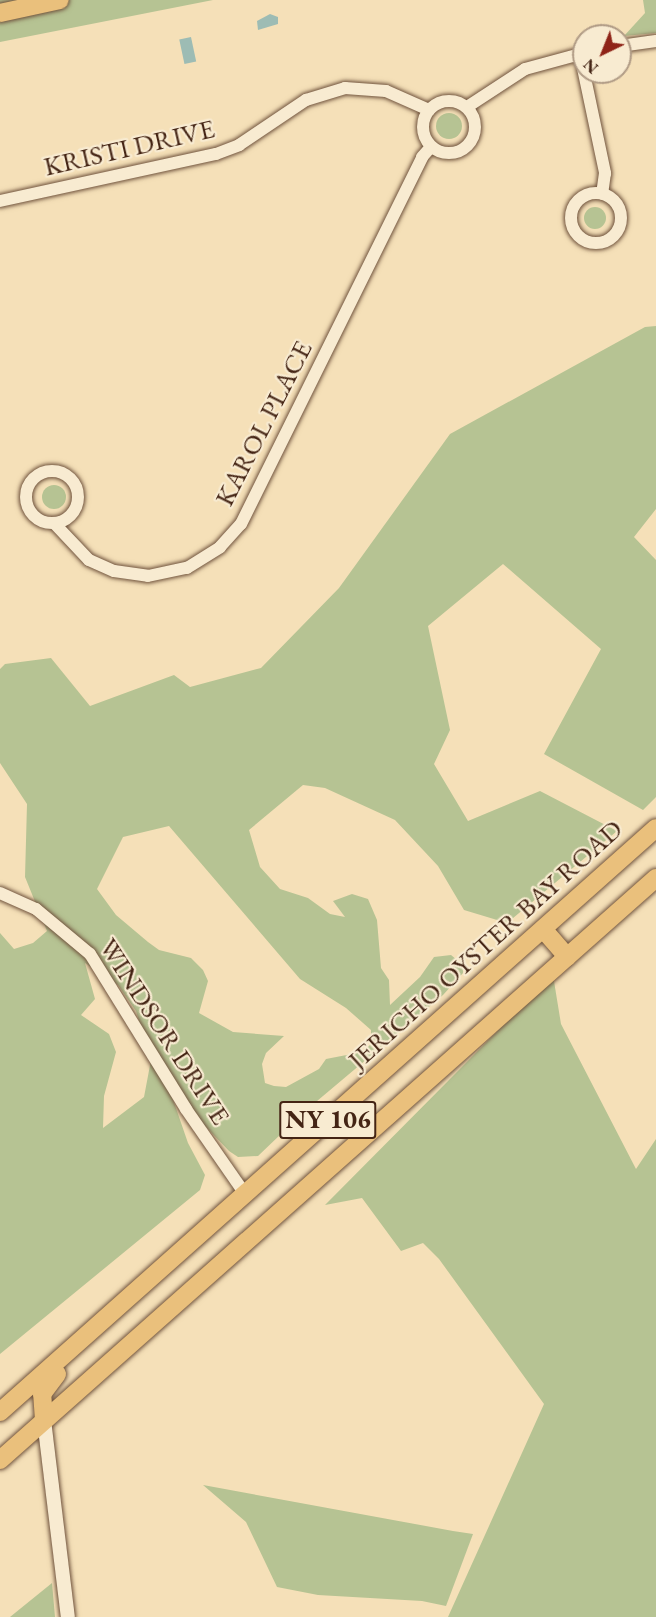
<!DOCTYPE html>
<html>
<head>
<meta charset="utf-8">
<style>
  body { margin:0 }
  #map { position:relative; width:656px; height:1617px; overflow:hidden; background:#f5e0b8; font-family:"EB Garamond",serif }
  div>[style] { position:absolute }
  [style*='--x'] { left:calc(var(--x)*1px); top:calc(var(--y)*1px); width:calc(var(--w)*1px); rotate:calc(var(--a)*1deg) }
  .green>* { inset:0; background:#b6c393 }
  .round { border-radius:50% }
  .water>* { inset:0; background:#9dbcb4; transform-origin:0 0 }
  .roads { filter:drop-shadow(0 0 2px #70533d) drop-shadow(0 0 2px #70533d) }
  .minor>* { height:12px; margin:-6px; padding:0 6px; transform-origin:6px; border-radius:6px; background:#f8ebd1 }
  .minor>.ring { margin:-6px; padding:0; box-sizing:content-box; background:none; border:12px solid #f8ebd1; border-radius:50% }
  .tertiary>* { height:14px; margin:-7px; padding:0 7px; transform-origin:7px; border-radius:7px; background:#f8ebd1 }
  .primary>* { height:18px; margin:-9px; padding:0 9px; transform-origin:9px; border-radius:9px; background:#eac07c }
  span { translate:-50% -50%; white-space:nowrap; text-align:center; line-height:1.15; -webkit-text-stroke:4.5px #f8ebd1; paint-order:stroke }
  .shield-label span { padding:2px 4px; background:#f8ebd1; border:2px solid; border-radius:4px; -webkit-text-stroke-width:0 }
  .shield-label { font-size:26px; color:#442414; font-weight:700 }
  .street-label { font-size:27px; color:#442414 }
  .north { position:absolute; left:572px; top:24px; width:60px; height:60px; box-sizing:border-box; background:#f8ebd1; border:2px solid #b09b85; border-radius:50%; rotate:223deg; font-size:16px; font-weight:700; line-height:24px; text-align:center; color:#442414 }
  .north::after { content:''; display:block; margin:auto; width:21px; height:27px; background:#8f2418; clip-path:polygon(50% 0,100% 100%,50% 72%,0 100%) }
</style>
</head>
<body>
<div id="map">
  <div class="green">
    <div style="clip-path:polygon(0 0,213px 0,0 42px)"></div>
    <div style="clip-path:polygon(643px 0,656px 0,656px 33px,624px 36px,645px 13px)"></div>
    <div class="round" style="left:436px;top:113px;width:26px;height:26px"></div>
    <div class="round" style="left:584px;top:207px;width:22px;height:22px"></div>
    <div style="clip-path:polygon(evenodd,656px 326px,656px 509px,634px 537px,656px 560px,656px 797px,643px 810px,544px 754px,601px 649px,503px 564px,428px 626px,450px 730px,434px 764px,468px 821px,540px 791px,617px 831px,507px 923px,464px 910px,438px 866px,395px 820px,325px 788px,303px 785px,249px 830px,260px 867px,280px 889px,308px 898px,330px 914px,345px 917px,333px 901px,352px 894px,368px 899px,377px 920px,381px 968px,389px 980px,390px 1005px,420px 977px,434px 957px,451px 955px,463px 965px,463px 973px,443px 995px,304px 1112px,258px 1156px,238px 1157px,229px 1151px,169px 1088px,188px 1143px,205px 1175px,200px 1190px,0 1354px,0 933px,14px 949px,33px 943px,47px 931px,25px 877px,27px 804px,0 763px,0 669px,5px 664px,51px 658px,90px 706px,174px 675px,190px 687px,261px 668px,339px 588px,450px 434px,645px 327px,656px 326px,169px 826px,300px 979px,346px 1008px,371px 1030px,371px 1044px,362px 1052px,326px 1059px,319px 1069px,286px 1087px,274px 1086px,265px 1083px,262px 1064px,266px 1053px,284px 1036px,233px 1032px,199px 1013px,208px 981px,203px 970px,191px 958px,159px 950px,148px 942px,116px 915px,97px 889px,123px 837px,169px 826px,656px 326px,85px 963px,118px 985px,136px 1011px,151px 1060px,144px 1097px,103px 1128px,104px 1096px,116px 1052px,109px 1034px,81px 1015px,95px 999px,85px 963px)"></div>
    <div class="round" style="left:42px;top:485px;width:24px;height:24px"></div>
    <div style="clip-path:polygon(553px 975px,561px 1024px,636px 1169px,656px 1139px,656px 1617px,448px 1617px,544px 1404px,439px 1259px,423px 1243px,401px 1251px,362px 1198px,325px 1205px)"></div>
    <div style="clip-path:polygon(203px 1485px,453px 1531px,473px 1534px,446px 1606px,422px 1601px,318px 1595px,277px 1587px,246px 1522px)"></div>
    <div style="clip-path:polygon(52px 1583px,55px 1617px,10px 1617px)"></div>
  </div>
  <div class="water">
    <div style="clip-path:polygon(270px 14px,278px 17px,278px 24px,258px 30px,257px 21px)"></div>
    <div style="left:191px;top:37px;width:25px;height:12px;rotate:78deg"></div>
  </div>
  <div class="roads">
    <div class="minor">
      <div style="--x:620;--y:46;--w:36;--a:-8"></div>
      <div style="--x:580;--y:54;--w:122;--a:78.1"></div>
      <div style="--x:605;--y:173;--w:21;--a:98"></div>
      <div class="ring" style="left:423px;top:101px;width:40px;height:40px"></div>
      <div style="--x:467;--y:107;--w:69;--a:-33.2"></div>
      <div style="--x:525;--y:69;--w:61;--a:-15.2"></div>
      <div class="ring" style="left:571px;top:193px;width:38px;height:38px"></div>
      <div style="--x:0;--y:201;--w:221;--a:-12.3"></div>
      <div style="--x:216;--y:154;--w:25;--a:-21"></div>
      <div style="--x:239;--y:145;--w:81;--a:-33.9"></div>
      <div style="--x:306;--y:100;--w:41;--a:-17.1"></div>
      <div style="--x:345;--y:88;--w:41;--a:4.2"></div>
      <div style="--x:386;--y:91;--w:47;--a:23.8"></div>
      <div class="ring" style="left:26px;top:471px;width:40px;height:40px"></div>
      <div style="--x:54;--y:523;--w:51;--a:46.6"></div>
      <div style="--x:89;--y:560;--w:27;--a:24"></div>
      <div style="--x:114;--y:571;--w:34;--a:8"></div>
      <div style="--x:148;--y:576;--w:40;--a:-12"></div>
      <div style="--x:187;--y:568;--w:39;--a:-32"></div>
      <div style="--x:220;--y:547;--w:31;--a:-48"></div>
      <div style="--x:241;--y:524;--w:409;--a:-63.7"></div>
      <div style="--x:422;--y:157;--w:13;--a:-48"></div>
      <div style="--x:0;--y:893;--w:39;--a:24"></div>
      <div style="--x:36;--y:909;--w:70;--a:39.8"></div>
      <div style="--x:90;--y:954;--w:182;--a:58.2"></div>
      <div style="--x:186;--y:1109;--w:103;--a:55.2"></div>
    </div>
    <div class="tertiary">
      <div style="--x:44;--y:1420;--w:198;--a:83.1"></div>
    </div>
    <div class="primary">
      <div style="--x:0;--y:13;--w:61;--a:-12.2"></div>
      <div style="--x:543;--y:929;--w:37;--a:49"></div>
      <div style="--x:0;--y:1412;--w:878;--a:-41.68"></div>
      <div style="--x:44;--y:1420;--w:26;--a:-94"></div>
      <div style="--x:42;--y:1394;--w:25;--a:-53"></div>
      <div style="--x:0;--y:1460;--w:877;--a:-41.58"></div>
    </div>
  </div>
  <div class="shield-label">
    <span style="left:328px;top:1120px">NY 106</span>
  </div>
  <div class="street-label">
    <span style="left:129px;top:147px;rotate:-13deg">KRISTI DRIVE</span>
    <span style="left:263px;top:423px;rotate:-63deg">KAROL PLACE</span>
    <span style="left:485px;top:944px;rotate:-42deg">JERICHO OYSTER BAY ROAD</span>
    <span style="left:165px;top:1031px;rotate:57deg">WINDSOR DRIVE</span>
  </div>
  <div class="north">N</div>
</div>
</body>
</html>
